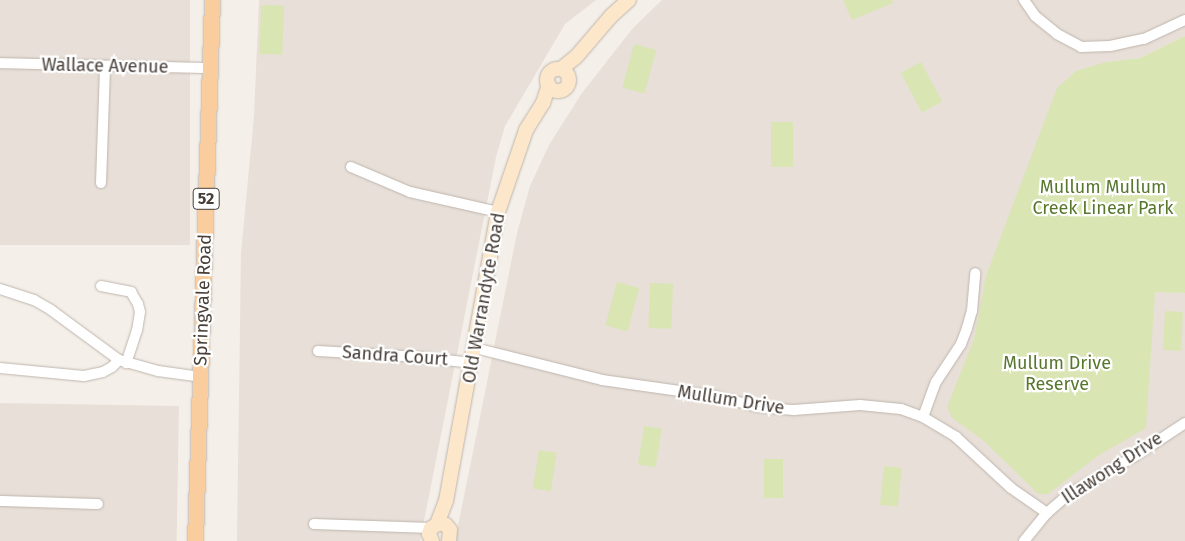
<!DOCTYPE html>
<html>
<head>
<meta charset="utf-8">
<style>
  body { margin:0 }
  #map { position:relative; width:1185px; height:541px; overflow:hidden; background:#f4efe9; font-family:"Fira Sans",sans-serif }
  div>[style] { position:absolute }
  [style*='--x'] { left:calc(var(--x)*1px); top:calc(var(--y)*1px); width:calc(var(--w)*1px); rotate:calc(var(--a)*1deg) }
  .residential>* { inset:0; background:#e7dfd8; transform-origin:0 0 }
  .green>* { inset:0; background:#d9e6b4; transform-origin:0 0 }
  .roads { filter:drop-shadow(0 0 1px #bfb5ac) drop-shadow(0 0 1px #bfb5ac) }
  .minor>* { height:10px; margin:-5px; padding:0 5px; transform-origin:5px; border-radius:5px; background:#fff }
  .secondary>* { height:14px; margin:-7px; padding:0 7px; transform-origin:7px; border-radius:7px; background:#fce7cb }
  .secondary>.ring { margin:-7px; padding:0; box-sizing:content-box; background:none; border:14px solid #fce7cb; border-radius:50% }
  .primary>* { height:15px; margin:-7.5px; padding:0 7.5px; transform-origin:7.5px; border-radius:7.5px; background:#f9cd9d }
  span { translate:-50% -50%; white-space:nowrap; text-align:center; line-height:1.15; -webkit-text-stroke:4.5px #fff; paint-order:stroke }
  .shield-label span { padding:1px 4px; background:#fff; border:1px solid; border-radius:4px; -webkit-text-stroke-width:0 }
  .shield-label { font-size:16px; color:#473e38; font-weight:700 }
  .street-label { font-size:18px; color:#473e38 }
  .park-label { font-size:18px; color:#57772d }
</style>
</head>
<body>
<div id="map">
  <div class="residential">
    <div style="left:0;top:0;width:190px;height:245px"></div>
    <div style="clip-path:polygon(259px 0,596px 0,565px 24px,505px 126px,496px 157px,420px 541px,237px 541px,241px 253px,254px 116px)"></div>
    <div style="clip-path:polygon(662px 0,1185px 0,1185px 36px,1140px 58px,1106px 62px,1000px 242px,986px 276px,1185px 293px,1185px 541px,455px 541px,517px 233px,530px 186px,549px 145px,582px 93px,633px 28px)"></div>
    <div style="left:0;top:403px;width:179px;height:138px;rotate:1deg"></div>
  </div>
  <div class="green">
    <div style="clip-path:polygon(843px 0,892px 0,893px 3px,852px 20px)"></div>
    <div style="left:261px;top:5px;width:23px;height:49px;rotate:2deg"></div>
    <div style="clip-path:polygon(1185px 36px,1185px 293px,1155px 292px,1146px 428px,1099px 455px,1048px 494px,1038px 494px,984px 441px,952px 418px,947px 407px,974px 339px,986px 276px,1057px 88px,1076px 71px,1106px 62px,1140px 58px)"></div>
    <div style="left:634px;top:44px;width:23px;height:45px;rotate:15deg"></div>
    <div style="left:921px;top:62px;width:45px;height:23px;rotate:62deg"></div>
    <div style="left:771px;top:122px;width:22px;height:45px"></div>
    <div style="left:617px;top:282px;width:23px;height:45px;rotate:15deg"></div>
    <div style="left:650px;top:283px;width:23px;height:45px;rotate:2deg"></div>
    <div style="left:1165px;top:311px;width:18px;height:39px;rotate:3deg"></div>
    <div style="left:644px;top:426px;width:18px;height:39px;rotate:9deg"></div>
    <div style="left:539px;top:450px;width:18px;height:39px;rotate:9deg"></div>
    <div style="left:764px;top:459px;width:19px;height:39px"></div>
    <div style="left:884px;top:466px;width:18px;height:39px;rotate:6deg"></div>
  </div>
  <div class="roads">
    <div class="minor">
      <div style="--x:1024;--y:0;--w:19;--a:55"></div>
      <div style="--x:1035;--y:16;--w:28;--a:39"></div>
      <div style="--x:1057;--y:34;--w:27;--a:28"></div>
      <div style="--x:1081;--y:47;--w:29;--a:-2"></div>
      <div style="--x:1110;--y:46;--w:35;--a:-12"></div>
      <div style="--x:1144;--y:39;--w:45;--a:-24.9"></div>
      <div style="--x:0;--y:63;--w:210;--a:1.4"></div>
      <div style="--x:351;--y:167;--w:64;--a:23"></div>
      <div style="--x:410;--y:192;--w:90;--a:12.8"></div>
      <div style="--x:101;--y:183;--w:117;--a:-88"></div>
      <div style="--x:101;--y:286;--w:31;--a:11"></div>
      <div style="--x:131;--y:292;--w:14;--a:60"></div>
      <div style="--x:138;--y:304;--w:8;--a:76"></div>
      <div style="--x:140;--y:312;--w:18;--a:99"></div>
      <div style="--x:137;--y:330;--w:35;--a:108"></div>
      <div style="--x:0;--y:289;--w:36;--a:18"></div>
      <div style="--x:34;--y:300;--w:20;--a:30"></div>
      <div style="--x:51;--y:310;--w:84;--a:36.3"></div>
      <div style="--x:119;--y:360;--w:41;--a:15.8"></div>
      <div style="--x:158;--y:371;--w:43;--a:7.9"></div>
      <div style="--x:475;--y:348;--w:131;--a:14.1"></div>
      <div style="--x:602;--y:380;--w:114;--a:8.1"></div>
      <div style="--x:715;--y:396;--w:44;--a:14.3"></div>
      <div style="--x:758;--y:407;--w:36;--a:5"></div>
      <div style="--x:794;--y:410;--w:66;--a:-4.3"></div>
      <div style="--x:860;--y:405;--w:41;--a:5.6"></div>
      <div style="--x:901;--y:409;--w:23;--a:20"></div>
      <div style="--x:923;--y:417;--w:39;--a:31"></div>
      <div style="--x:956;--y:437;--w:75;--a:42.8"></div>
      <div style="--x:1011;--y:488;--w:44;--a:34.8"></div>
      <div style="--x:318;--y:351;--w:103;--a:3.3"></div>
      <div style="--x:421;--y:357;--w:51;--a:6.7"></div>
      <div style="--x:0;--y:368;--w:84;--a:5.4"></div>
      <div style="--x:84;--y:376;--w:19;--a:-12"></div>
      <div style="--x:103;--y:372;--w:10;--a:-29"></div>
      <div style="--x:112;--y:367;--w:10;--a:-45"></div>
      <div style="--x:923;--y:417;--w:37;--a:-70"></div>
      <div style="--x:936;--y:382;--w:45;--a:-56.7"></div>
      <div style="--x:961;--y:344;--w:17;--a:-69"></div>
      <div style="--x:967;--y:328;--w:18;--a:-74"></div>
      <div style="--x:972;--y:311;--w:38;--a:-85"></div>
      <div style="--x:0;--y:501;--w:98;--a:1.8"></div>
      <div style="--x:314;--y:524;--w:117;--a:2"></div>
      <div style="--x:1024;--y:541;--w:36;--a:-51"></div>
      <div style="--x:1047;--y:513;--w:29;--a:-41"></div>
      <div style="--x:1069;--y:494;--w:76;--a:-29.9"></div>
      <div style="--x:1135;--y:456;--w:60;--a:-33.4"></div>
    </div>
    <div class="secondary">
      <div style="--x:561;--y:69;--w:19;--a:-39"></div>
      <div style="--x:576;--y:57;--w:54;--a:-49.5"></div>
      <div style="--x:611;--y:16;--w:24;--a:-42"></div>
      <div class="ring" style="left:547px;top:69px;width:8px;height:8px"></div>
      <div style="--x:437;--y:524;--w:25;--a:-69"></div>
      <div style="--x:446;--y:501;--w:294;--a:-79.8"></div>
      <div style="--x:498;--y:212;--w:87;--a:-71.1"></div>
      <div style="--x:526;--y:130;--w:32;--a:-58"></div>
      <div style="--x:543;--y:103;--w:19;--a:-72"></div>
      <div style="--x:432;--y:541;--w:8;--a:-113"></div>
      <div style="--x:429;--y:534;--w:6;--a:-72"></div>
      <div style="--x:431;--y:528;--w:10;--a:-29"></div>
      <div style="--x:440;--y:523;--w:6;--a:18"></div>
      <div style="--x:446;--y:525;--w:6;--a:51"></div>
      <div style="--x:450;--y:530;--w:11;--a:95"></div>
    </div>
    <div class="primary">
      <div style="--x:195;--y:541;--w:541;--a:-88.2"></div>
    </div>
  </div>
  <div class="shield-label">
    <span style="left:206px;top:199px">52</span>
  </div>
  <div class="street-label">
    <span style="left:105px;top:66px;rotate:1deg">Wallace Avenue</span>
    <span style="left:484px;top:298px;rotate:-80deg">Old Warrandyte Road</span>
    <span style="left:203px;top:300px;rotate:-88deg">Springvale Road</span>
    <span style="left:395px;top:356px;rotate:4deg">Sandra Court</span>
    <span style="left:731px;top:400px;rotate:9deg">Mullum Drive</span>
    <span style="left:1112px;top:468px;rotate:-33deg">Illawong Drive</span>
  </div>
  <div class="park-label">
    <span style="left:1103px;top:198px">Mullum Mullum<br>Creek Linear Park</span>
    <span style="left:1057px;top:374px">Mullum Drive<br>Reserve</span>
  </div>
</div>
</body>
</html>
